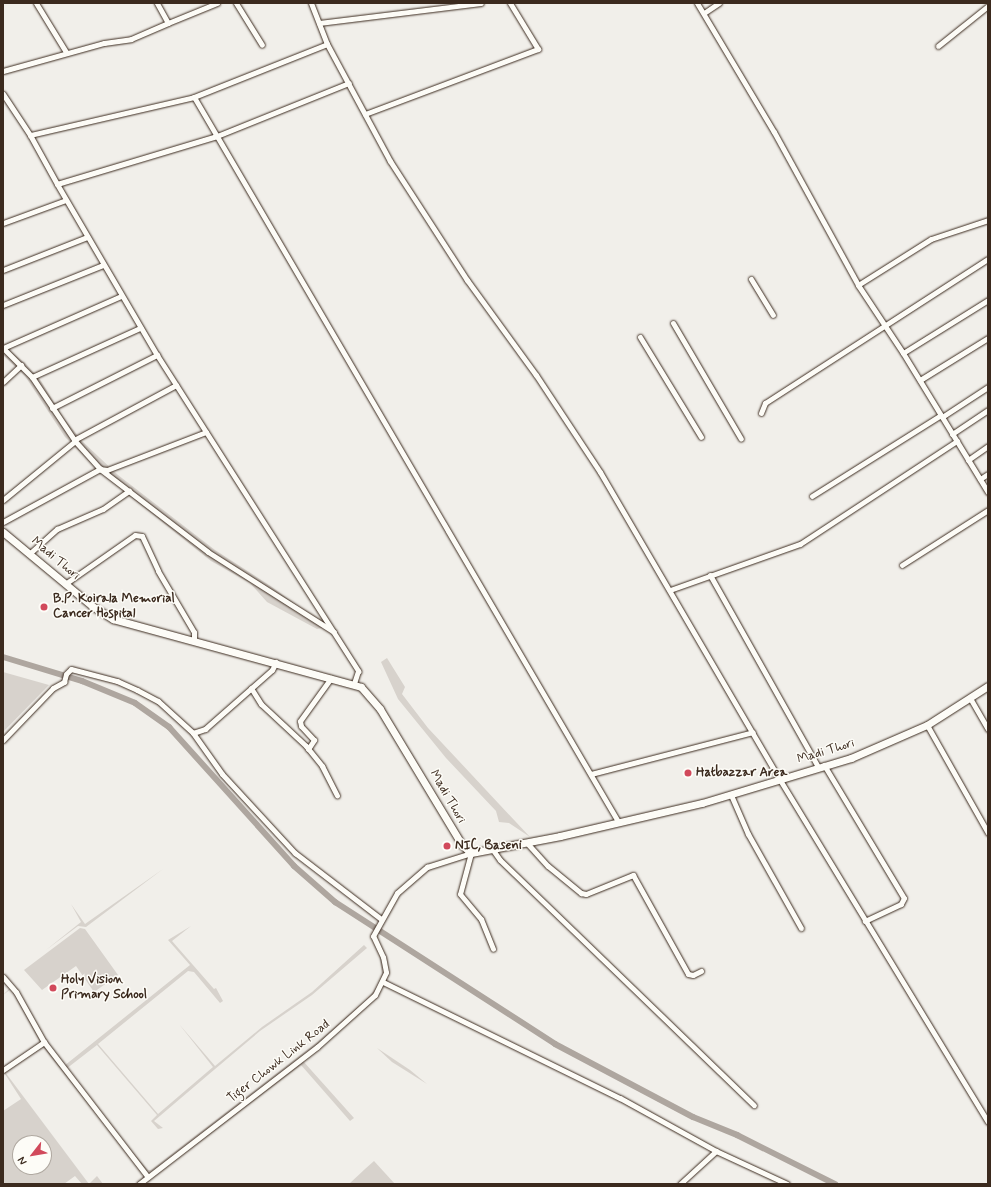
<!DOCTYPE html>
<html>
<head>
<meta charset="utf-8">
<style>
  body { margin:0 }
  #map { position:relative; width:991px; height:1187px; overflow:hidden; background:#f1efea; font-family:Mynerve,sans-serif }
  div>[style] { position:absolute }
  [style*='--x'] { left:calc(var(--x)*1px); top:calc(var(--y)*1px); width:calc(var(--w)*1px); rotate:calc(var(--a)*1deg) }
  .green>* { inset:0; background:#d7d2cc }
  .canal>* { height:6px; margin:-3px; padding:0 3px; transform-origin:3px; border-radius:3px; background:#aea69f }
  .roads { filter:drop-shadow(0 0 1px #3b2a1e) drop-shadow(0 0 1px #3b2a1e) }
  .street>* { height:5px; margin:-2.5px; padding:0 2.5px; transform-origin:2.5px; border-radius:2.5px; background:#fdfcf7 }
  .secondary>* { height:7px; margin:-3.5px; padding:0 3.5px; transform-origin:3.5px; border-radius:3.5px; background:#fdfcf7 }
  .dots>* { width:11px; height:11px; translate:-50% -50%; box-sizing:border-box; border:2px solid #fdfcf7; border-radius:50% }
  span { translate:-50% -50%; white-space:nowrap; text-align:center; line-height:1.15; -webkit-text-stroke:3px #fdfcf7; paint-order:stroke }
  .street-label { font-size:13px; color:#3b2a1e }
  .poi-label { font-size:13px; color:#3b2a1e; font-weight:700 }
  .left { translate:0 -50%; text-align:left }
  .frame { position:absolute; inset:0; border:4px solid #3b2a1e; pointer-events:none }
  .north { position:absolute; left:12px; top:1135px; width:40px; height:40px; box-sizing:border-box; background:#fdfcf7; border:1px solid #afa8a0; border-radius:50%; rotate:239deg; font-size:11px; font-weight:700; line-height:16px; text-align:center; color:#3b2a1e }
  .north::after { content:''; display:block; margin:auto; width:14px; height:18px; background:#d1495b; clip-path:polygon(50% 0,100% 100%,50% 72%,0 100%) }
</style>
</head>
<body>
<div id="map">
  <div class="green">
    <div style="clip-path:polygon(3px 345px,26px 364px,41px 381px,63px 417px,82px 441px,118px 475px,215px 550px,272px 587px,326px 627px,317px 629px,267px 602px,250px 583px,211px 561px,100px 472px,65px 437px,25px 376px,3px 355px)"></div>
    <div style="clip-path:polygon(387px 658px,405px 687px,402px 694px,428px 728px,530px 837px,509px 823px,499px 822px,496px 811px,446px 758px,398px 699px,381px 662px)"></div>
    <div style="clip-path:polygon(3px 672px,49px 685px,3px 732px)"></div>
    <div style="clip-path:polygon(163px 869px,86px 927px,78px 926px,46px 950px,81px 922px,71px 904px,85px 924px)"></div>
    <div style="clip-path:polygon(191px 926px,172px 941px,214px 989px,216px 988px,223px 1001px,220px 1003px,194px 972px,188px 971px,98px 1044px,158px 1114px,213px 1067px,179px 1024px,215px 1066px,262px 1027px,312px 992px,364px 945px,367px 948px,312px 995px,260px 1031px,208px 1075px,154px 1121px,163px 1128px,158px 1129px,151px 1121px,157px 1115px,97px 1045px,66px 1069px,64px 1066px,190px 965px,168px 940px)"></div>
    <div style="clip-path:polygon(80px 928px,85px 929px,118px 975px,94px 992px,76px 966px,42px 990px,24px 970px)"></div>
    <div style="clip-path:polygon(379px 953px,384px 969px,383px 976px,376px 991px,323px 1040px,151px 1172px,146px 1171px,117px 1135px,116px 1133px,148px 1170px,151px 1170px,316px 1043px,367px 999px,379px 984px,382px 974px)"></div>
    <div style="clip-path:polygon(11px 987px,41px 1042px,3px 1069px,40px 1042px,11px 989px,3px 995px)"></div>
    <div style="clip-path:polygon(evenodd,40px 1046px,46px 1047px,144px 1173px,145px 1176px,136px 1184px,143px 1177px,143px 1173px,43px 1047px,5px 1072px,89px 1184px,97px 1176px,103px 1184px,82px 1184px,75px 1176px,64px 1184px,3px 1184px,3px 1111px,21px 1099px,3px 1071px,40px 1046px,20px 1143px,44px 1143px,44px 1167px,20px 1167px,20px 1143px)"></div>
    <div style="clip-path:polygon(377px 1048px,410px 1070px,427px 1084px,392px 1062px)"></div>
    <div style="clip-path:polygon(303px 1061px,354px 1118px,350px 1121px,301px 1065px,197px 1144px,142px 1184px)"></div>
    <div style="clip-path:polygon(374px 1161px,395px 1184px,349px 1184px,365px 1169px)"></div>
  </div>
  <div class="canal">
    <div style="--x:3;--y:657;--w:83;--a:16.9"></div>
    <div style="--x:82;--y:681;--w:57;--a:22.5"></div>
    <div style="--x:135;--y:703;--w:42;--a:35.2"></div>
    <div style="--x:169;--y:727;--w:187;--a:48"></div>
    <div style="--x:294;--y:866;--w:55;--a:41.3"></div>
    <div style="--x:335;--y:902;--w:262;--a:32.8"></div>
    <div style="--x:555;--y:1044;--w:156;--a:27.9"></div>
    <div style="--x:693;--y:1117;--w:48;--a:22.2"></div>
    <div style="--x:737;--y:1135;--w:110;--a:26.6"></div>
  </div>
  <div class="roads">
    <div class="street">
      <div style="--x:36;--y:3;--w:57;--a:58.5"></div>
      <div style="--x:236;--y:3;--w:49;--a:58.2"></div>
      <div style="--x:311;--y:3;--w:44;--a:68.7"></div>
      <div style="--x:327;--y:44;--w:133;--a:61.7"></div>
      <div style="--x:390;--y:161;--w:142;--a:57.1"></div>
      <div style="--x:467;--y:280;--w:117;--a:54"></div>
      <div style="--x:536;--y:375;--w:116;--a:56.6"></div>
      <div style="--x:600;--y:472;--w:357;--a:59.7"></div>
      <div style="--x:780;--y:780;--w:400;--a:58.7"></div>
      <div style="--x:697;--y:3;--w:150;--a:59.2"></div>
      <div style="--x:774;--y:132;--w:175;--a:61.2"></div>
      <div style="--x:858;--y:285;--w:82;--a:56.5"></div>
      <div style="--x:903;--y:353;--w:163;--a:58.6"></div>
      <div style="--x:704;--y:13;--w:18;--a:-34"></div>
      <div style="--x:168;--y:23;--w:53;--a:-22.2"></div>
      <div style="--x:319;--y:23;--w:163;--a:-7"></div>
      <div style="--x:938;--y:46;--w:64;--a:-38.7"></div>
      <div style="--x:3;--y:71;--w:105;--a:-15.5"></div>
      <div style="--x:104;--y:43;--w:27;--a:-8"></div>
      <div style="--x:131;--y:39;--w:40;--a:-23.4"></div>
      <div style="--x:168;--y:23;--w:23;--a:-119"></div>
      <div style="--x:3;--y:94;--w:49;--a:56.6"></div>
      <div style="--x:30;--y:135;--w:56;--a:61.1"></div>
      <div style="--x:57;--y:184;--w:167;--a:-16.7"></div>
      <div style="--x:217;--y:136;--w:142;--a:-21.9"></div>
      <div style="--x:194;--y:97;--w:841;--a:59.66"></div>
      <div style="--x:365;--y:114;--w:185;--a:-20.6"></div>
      <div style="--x:538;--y:49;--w:54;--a:-121.3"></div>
      <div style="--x:30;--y:135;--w:168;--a:-13"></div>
      <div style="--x:194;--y:97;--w:143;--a:-21.7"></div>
      <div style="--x:57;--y:184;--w:198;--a:59.7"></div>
      <div style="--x:157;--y:355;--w:375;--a:57.5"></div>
      <div style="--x:358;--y:671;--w:13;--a:108"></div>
      <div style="--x:3;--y:223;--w:67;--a:-20.1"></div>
      <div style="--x:3;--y:270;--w:90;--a:-21.4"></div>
      <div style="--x:751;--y:279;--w:42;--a:58.6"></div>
      <div style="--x:858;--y:285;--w:86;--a:-32.2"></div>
      <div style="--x:931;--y:239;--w:60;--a:-18.4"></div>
      <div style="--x:3;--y:305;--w:108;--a:-21.8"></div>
      <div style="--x:673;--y:323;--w:134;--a:59.6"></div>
      <div style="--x:640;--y:337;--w:117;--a:58.6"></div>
      <div style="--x:3;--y:348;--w:41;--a:45"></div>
      <div style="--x:32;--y:377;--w:77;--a:56.1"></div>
      <div style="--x:75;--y:441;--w:38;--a:48"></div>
      <div style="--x:100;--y:469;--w:136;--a:37.5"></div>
      <div style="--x:208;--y:552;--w:149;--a:32.4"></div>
      <div style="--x:3;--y:348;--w:129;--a:-23.8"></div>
      <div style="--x:903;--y:353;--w:100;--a:-31.9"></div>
      <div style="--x:32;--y:377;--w:119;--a:-24.4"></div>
      <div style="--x:920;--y:380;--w:80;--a:-31.7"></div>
      <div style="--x:3;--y:382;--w:25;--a:-43"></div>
      <div style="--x:52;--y:408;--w:118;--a:-26.8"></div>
      <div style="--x:761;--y:413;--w:11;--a:-68"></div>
      <div style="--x:765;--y:403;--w:265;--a:-32.9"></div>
      <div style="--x:942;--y:417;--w:55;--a:-33.1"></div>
      <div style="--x:952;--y:434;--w:43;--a:-33.7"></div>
      <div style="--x:74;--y:440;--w:116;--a:-28.3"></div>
      <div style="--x:968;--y:460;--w:24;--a:-35"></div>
      <div style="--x:980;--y:479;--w:9;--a:-32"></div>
      <div style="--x:812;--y:496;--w:152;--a:-32.1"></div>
      <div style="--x:3;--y:500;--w:93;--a:-39.3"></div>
      <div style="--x:3;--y:522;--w:111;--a:-28.7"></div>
      <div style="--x:100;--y:469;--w:7;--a:8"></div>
      <div style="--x:107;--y:470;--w:106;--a:-21"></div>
      <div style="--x:29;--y:554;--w:38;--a:-42"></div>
      <div style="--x:57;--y:529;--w:50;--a:-23.5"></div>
      <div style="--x:103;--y:509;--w:32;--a:-35"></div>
      <div style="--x:902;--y:565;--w:102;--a:-32.6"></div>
      <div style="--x:710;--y:575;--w:220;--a:60.6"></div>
      <div style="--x:65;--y:584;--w:85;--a:-35"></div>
      <div style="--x:135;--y:535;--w:7;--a:8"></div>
      <div style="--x:142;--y:536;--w:38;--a:65"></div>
      <div style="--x:158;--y:571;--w:71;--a:59.5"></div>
      <div style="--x:194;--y:632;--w:9;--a:90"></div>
      <div style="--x:670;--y:590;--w:138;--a:-19.5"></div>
      <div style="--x:800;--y:544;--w:188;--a:-33.3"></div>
      <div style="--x:251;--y:688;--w:19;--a:58"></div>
      <div style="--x:261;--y:704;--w:62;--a:43"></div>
      <div style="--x:306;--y:746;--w:26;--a:51"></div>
      <div style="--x:322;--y:766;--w:33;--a:63"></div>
      <div style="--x:970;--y:698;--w:36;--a:60"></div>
      <div style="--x:927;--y:725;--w:124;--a:60.5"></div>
      <div style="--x:193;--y:733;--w:50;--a:54.7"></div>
      <div style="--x:222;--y:774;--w:108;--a:47.3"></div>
      <div style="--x:295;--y:853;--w:108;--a:37.5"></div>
      <div style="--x:3;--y:740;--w:72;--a:-46.1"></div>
      <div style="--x:53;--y:688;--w:13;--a:-29"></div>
      <div style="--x:64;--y:682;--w:8;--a:-76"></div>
      <div style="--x:66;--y:674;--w:7;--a:-45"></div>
      <div style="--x:71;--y:669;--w:48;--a:14.6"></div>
      <div style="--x:117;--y:681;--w:22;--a:24"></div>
      <div style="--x:137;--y:690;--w:24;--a:28"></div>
      <div style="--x:158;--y:701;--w:47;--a:42.4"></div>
      <div style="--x:193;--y:733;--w:13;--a:-18"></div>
      <div style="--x:205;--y:729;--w:89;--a:-41.4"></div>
      <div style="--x:272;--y:670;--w:9;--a:-63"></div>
      <div style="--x:308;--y:749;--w:11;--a:-56"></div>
      <div style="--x:314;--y:740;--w:19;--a:-133"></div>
      <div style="--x:301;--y:726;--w:5;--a:-101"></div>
      <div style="--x:300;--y:721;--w:53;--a:-54.2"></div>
      <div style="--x:824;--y:765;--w:155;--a:59"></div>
      <div style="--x:904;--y:898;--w:7;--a:117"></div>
      <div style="--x:901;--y:904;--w:40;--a:155"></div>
      <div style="--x:591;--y:774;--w:167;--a:-14.5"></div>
      <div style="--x:731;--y:795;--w:43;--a:66.4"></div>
      <div style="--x:748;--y:834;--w:108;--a:60.6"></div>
      <div style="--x:527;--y:843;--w:31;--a:48"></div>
      <div style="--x:548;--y:866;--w:43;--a:39.3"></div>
      <div style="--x:581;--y:893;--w:5;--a:11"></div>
      <div style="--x:586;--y:894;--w:51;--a:-22"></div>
      <div style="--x:633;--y:875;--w:113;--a:60.9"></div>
      <div style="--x:688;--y:974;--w:5;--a:11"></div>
      <div style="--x:693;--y:975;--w:9;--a:-27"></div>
      <div style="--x:493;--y:850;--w:12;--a:55"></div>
      <div style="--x:500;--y:860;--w:353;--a:44"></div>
      <div style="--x:471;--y:853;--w:42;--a:105"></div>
      <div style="--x:460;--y:894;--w:33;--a:50"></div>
      <div style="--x:481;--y:919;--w:32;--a:68"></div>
      <div style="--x:3;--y:977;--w:20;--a:49"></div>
      <div style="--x:16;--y:992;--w:57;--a:60.8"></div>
      <div style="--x:44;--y:1042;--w:170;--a:52.4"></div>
      <div style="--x:383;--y:982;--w:264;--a:26.1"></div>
      <div style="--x:620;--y:1098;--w:110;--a:28.9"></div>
      <div style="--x:716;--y:1151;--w:78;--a:24.9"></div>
      <div style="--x:3;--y:1070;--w:50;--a:-34.3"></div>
      <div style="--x:139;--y:1184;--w:225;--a:-37.6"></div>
      <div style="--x:317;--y:1047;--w:78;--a:-41.9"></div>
      <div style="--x:375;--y:995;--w:25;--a:-64"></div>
      <div style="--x:386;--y:972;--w:15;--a:-101"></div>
      <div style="--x:383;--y:957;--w:23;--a:-115"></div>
      <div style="--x:373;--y:936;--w:49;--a:-60.8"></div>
      <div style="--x:397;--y:893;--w:40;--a:-41"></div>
      <div style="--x:427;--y:867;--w:46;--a:-17.7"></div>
      <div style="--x:680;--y:1184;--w:49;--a:-42.5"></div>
    </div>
    <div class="secondary">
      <div style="--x:3;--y:532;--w:116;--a:39.7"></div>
      <div style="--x:92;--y:606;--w:25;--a:32"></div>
      <div style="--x:113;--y:619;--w:257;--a:15.3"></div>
      <div style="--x:361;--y:687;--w:29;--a:49"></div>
      <div style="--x:380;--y:709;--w:159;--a:58.9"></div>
      <div style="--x:462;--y:845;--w:12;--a:42"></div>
      <div style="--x:471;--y:853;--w:91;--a:-10.8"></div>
      <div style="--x:560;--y:836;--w:146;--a:-13.1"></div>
      <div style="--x:702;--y:803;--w:156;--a:-16.8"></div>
      <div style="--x:851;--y:758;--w:83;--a:-23.5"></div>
      <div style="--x:927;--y:725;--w:72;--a:-32.6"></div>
    </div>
  </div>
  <div class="dots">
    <div style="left:44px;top:607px;background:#d1495b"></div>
    <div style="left:688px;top:773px;background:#d1495b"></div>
    <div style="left:447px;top:846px;background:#d1495b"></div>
    <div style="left:53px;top:988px;background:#d1495b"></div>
  </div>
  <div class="street-label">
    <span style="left:55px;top:559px;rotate:40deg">Madi Thori</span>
    <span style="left:826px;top:752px;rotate:-17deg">Madi Thori</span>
    <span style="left:447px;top:797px;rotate:60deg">Madi Thori</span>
    <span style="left:279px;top:1062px;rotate:-38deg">Tiger Chowk Link Road</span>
  </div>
  <div class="poi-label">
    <span class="left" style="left:53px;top:607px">B.P. Koirala Memorial<br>Cancer Hospital</span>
    <span class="left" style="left:696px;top:773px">Hatbazzar Area</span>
    <span class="left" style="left:455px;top:846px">NIC, Baseni</span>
    <span class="left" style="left:61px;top:988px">Holy Vision<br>Primary School</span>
  </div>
  <div class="frame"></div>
  <div class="north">N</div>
</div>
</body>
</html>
